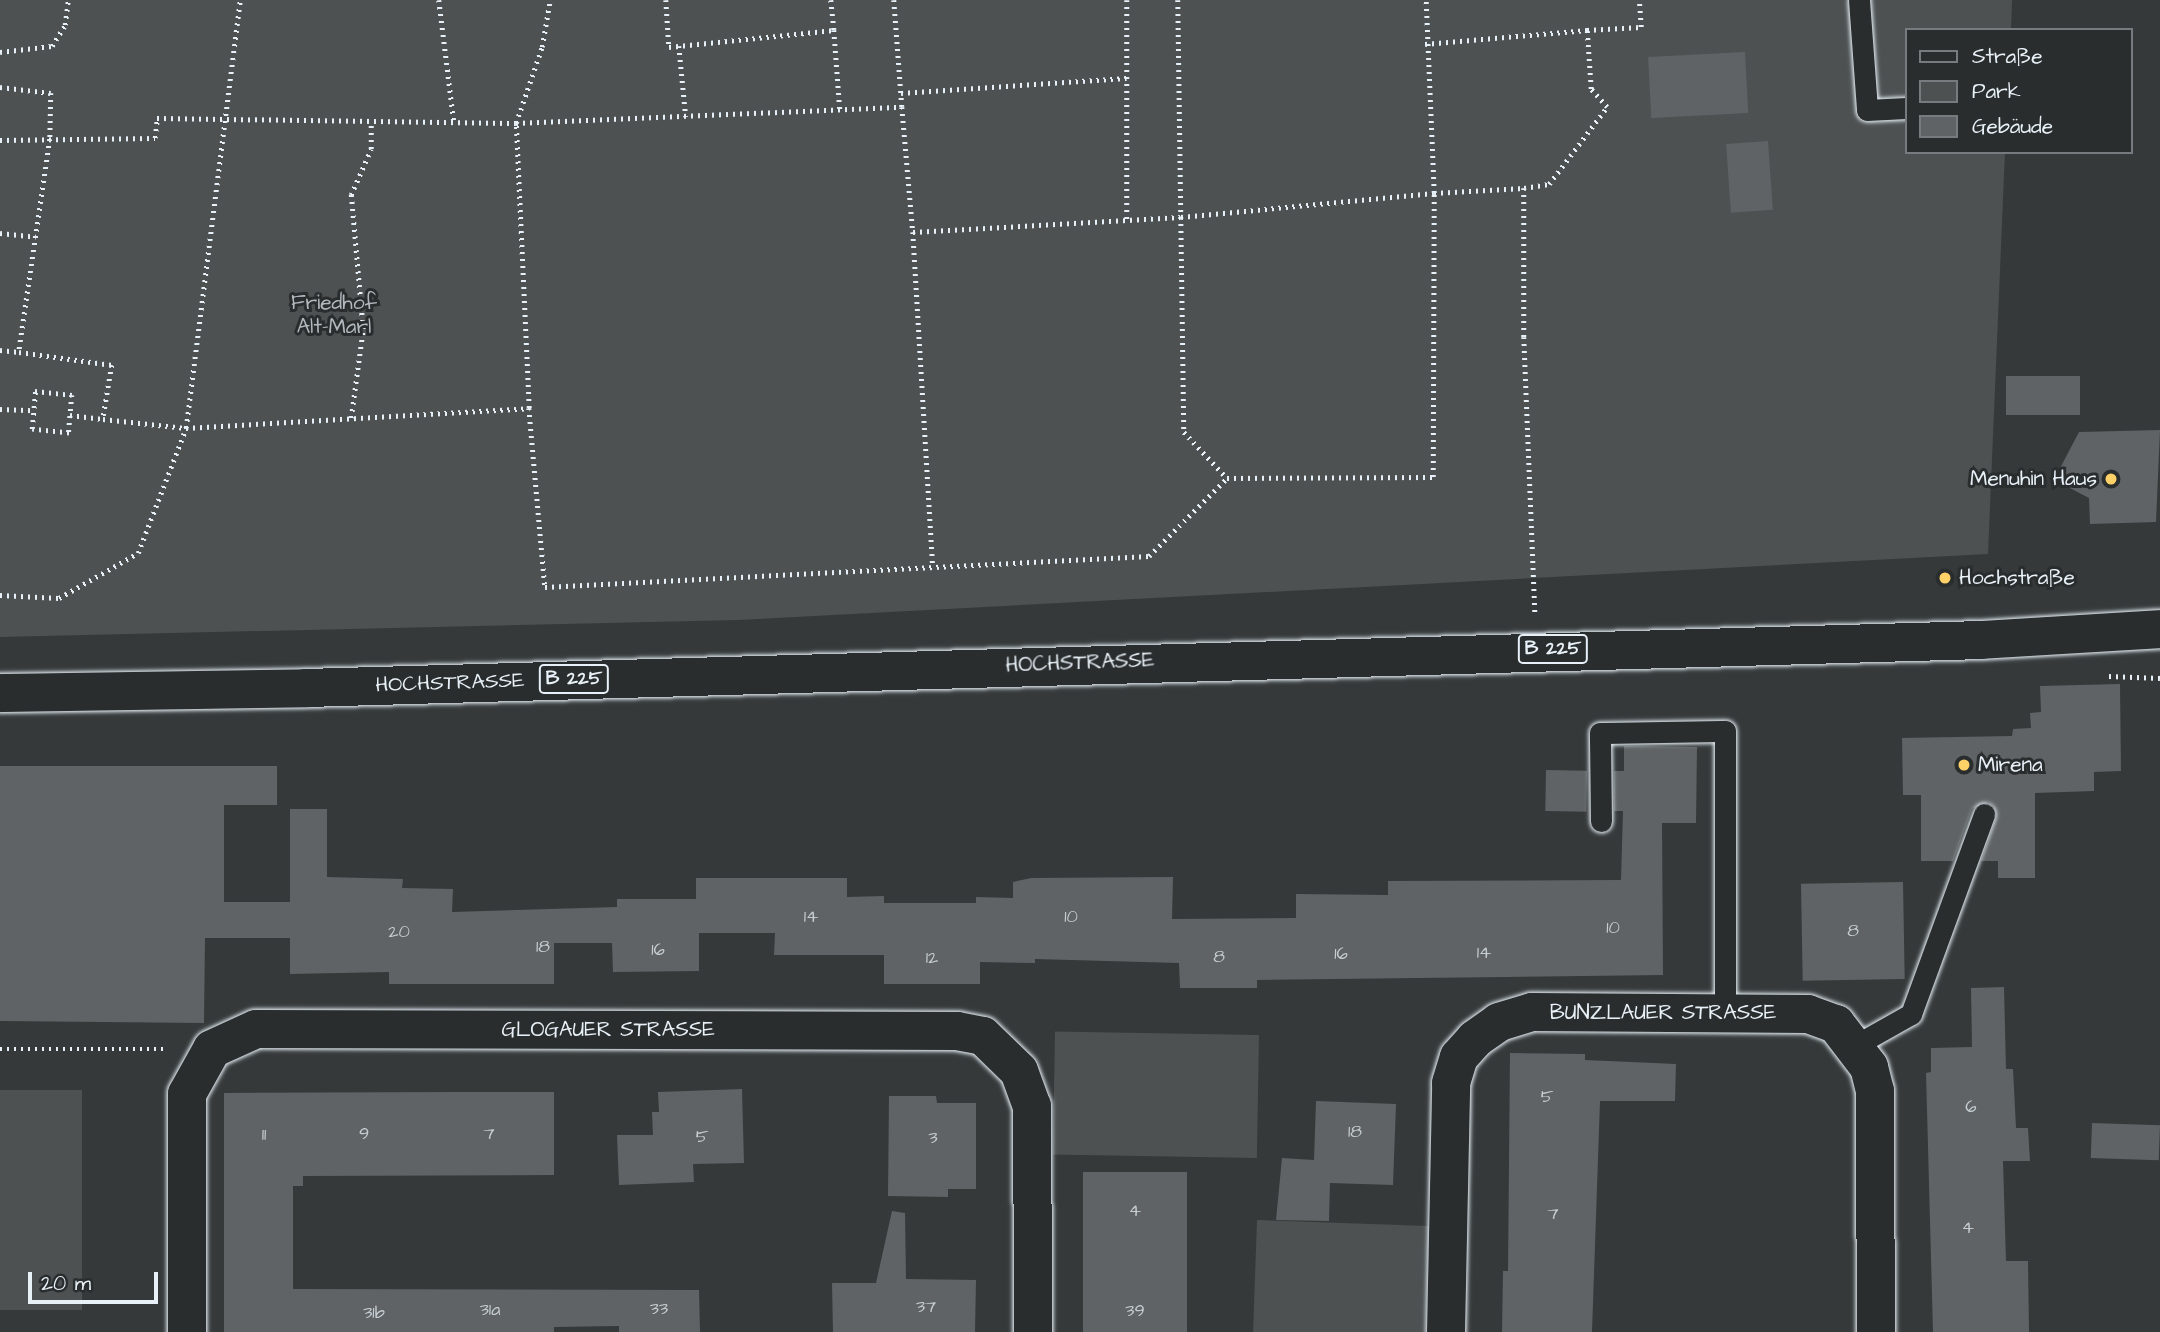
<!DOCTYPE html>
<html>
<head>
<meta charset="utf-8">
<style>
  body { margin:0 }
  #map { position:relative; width:2160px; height:1332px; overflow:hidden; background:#35393a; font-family:"Architects Daughter",sans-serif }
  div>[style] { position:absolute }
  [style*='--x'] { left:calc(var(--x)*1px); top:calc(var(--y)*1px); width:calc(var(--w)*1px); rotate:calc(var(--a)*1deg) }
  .green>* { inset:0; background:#4d5152; transform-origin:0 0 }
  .building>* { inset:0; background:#5f6365; transform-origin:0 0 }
  .path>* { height:4.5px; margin-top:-2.25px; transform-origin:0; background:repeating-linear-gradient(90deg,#e8f1f8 0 2px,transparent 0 7px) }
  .roads { filter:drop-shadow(0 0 2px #e8f1f8) drop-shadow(0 0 2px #e8f1f8) }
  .service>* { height:21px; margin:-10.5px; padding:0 10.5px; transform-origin:10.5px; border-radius:10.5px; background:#2a2d2e }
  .minor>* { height:38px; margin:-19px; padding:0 19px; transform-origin:19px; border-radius:19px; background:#2a2d2e }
  .primary>* { height:38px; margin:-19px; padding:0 19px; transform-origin:19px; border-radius:19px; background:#2a2d2e }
  .dots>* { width:19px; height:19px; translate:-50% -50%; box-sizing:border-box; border:4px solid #2a2d2e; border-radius:50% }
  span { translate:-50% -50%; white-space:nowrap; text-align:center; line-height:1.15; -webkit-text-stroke:6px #2a2d2e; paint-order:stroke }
  .number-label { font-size:18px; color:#c6ced3 }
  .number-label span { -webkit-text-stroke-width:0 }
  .shield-label span { padding:2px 5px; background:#2a2d2e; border:2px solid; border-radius:5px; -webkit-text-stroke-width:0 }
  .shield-label { font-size:19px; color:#e8f1f8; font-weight:700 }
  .park-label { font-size:21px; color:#b2b9be }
  .poi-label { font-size:21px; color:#e8f1f8 }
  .right { translate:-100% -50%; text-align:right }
  .left { translate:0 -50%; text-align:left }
  .street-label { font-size:21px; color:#e8f1f8 }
  .legend { position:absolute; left:1905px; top:28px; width:228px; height:126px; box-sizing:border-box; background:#2a2d2e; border:2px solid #767b7f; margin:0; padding:9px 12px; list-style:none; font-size:21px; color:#e8f1f8 }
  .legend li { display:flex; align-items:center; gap:14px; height:35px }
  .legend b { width:35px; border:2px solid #767b7f }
  .scale { position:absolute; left:28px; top:1272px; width:130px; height:32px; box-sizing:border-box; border:4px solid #e8f1f8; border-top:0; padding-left:9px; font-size:21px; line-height:24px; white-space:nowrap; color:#e8f1f8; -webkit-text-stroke:5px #2a2d2e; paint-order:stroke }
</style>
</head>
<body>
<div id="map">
  <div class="green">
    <div style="clip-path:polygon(0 0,2012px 0,2011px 30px,1906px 30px,1906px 152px,2005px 152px,1988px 554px,738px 620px,0 637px)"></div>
    <div style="left:1259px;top:1035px;width:123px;height:204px;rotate:91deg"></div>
    <div style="left:0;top:1090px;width:82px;height:220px"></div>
    <div style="left:1257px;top:1220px;width:172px;height:112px;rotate:2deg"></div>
  </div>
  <div class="building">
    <div style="left:1745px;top:52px;width:61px;height:97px;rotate:87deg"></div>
    <div style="left:1768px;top:141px;width:69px;height:42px;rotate:86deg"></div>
    <div style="left:2006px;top:376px;width:74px;height:39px"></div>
    <div style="clip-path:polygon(2160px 430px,2156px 522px,2090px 524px,2089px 498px,2064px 485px,2058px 472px,2079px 432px)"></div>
    <div style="clip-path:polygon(2120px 684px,2121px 771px,2094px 772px,2094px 791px,2035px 793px,2035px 878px,1998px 878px,1998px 861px,1981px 861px,1996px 818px,1994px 806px,1988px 802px,1972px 809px,1953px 861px,1921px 861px,1921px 795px,1903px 795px,1902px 738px,2012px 736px,2013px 729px,2031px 728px,2030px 713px,2041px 712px,2040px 686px)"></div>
    <div style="clip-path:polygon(1624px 746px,1697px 747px,1696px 823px,1662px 823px,1663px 975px,1257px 980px,1257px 988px,1180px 988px,1179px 963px,1035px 959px,1035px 963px,980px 962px,980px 984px,884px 984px,884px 955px,774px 955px,775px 933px,699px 933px,699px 971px,613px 972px,612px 943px,554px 943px,554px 984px,389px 984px,389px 972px,290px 974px,290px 938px,205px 938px,204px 1023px,0 1021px,0 766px,277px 766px,277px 805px,224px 805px,224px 902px,290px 902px,290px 809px,327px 809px,327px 877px,403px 879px,402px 888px,453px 889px,452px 912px,617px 907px,617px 899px,696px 899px,696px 878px,847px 878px,847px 897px,884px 896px,884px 903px,976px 903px,976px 897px,1013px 898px,1013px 882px,1031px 878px,1173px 877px,1172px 919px,1296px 918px,1296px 894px,1388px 895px,1388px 881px,1621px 880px,1623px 811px,1614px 811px,1614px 771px,1624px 771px)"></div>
    <div style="left:1546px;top:770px;width:41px;height:41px;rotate:1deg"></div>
    <div style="left:1903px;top:882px;width:97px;height:102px;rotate:89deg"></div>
    <div style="clip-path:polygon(2004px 987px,2006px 1069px,2013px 1069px,2016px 1128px,2028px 1128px,2030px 1161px,2003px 1161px,2006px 1261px,2028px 1261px,2029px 1332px,1933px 1332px,1926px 1073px,1931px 1072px,1931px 1048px,1972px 1047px,1971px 988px)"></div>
    <div style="clip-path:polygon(1510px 1053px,1585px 1054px,1585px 1060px,1676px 1064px,1675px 1101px,1600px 1101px,1592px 1332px,1502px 1332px,1503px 1271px,1508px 1271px)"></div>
    <div style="clip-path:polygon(742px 1089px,744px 1163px,693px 1164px,694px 1182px,619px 1185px,617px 1135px,653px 1135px,652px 1112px,659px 1112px,658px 1092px)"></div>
    <div style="clip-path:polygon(456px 1092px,554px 1092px,554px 1175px,303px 1176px,303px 1186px,293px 1186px,293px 1289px,699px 1290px,700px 1332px,619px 1332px,619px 1326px,554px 1327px,554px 1332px,224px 1332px,224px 1093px)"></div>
    <div style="clip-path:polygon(889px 1096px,936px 1096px,937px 1103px,976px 1103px,976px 1189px,948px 1189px,948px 1197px,888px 1196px)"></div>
    <div style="clip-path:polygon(1316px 1101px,1396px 1104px,1393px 1185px,1330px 1183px,1329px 1221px,1276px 1220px,1282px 1158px,1314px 1160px)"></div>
    <div style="left:2092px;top:1123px;width:68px;height:35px;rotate:2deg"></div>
    <div style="left:1083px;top:1172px;width:104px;height:160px"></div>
    <div style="clip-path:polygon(892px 1211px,905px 1213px,906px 1279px,976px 1280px,975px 1332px,833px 1332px,832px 1283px,876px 1283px)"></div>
  </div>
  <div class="path">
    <div style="--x:439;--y:0;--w:124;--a:83"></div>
    <div style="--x:666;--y:0;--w:47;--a:86.3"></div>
    <div style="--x:669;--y:47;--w:166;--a:-5.9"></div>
    <div style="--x:834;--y:30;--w:80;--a:85.7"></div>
    <div style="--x:831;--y:0;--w:30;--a:84"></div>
    <div style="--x:894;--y:0;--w:107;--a:85.7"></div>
    <div style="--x:1127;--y:0;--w:220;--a:90"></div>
    <div style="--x:1178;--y:0;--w:432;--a:89.2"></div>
    <div style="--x:1184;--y:432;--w:63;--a:46.9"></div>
    <div style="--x:1425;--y:44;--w:163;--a:-4.9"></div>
    <div style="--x:679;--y:46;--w:71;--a:84.4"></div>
    <div style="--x:0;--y:52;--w:52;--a:-6.6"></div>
    <div style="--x:52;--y:46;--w:25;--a:-58"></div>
    <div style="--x:65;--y:25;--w:25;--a:-83"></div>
    <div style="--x:0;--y:87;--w:51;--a:6.7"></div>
    <div style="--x:51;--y:93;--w:46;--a:91.2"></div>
    <div style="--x:50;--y:139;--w:215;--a:98.3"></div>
    <div style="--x:19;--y:352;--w:94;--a:8"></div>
    <div style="--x:112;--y:365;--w:55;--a:99.5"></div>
    <div style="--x:103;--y:419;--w:83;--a:6.2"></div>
    <div style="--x:186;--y:428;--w:344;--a:-3.3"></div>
    <div style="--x:529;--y:408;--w:285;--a:-92.6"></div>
    <div style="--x:516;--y:123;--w:80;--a:-71.1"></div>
    <div style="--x:542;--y:47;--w:48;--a:-80.3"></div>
    <div style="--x:901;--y:93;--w:226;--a:-3.8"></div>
    <div style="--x:0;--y:140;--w:155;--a:-0.7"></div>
    <div style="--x:155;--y:138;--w:20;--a:-84"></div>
    <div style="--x:157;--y:118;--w:359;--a:0.8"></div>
    <div style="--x:516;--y:123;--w:386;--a:-2.4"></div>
    <div style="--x:902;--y:107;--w:125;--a:85"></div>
    <div style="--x:913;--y:232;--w:268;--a:-3.2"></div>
    <div style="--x:1181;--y:217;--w:254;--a:-5.4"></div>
    <div style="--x:1434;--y:193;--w:193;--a:-92.4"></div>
    <div style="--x:1524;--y:188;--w:25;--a:-9"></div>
    <div style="--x:1549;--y:184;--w:96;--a:-53"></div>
    <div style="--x:1607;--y:107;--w:24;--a:-132"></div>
    <div style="--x:1591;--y:89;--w:59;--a:-93.9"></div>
    <div style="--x:1587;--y:30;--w:54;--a:-3.2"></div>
    <div style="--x:1641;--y:27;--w:27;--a:-94"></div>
    <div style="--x:913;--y:232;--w:335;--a:86.6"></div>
    <div style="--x:0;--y:233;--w:36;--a:6"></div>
    <div style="--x:0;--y:350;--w:19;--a:6"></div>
    <div style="--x:35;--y:391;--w:37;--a:6"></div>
    <div style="--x:72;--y:395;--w:38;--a:95"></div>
    <div style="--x:69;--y:433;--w:37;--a:-174"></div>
    <div style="--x:32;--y:429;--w:38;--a:-85"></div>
    <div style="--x:529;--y:408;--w:180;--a:84.9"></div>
    <div style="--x:545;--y:587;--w:605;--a:-2.94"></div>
    <div style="--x:1149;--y:556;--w:110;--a:-45"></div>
    <div style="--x:1227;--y:478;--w:206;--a:-0.3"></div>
    <div style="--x:1433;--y:477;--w:284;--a:-89.8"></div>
    <div style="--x:1434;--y:193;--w:90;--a:-3.2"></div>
    <div style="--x:1524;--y:188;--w:149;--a:90"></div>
    <div style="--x:1524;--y:337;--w:276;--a:87.7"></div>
    <div style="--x:0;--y:409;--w:33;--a:2"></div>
    <div style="--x:70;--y:415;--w:33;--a:7"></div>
    <div style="--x:351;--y:418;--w:90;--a:-82.3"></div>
    <div style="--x:363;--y:329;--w:135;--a:-95.1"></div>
    <div style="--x:351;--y:195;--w:50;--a:-66.5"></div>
    <div style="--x:371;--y:149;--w:27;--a:-90"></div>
    <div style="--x:0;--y:595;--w:59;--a:2.9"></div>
    <div style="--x:59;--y:598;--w:91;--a:-29.7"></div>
    <div style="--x:138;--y:553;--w:134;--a:-69"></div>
    <div style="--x:186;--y:428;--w:431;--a:-82.8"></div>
    <div style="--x:2109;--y:676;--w:51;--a:2.2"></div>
    <div style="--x:0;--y:1049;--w:166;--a:0"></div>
  </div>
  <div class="roads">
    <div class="service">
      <div style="--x:1859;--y:0;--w:110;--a:85.8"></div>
      <div style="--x:1867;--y:110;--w:39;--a:-3"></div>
      <div style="--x:1601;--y:821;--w:88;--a:-90.7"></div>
      <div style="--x:1600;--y:733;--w:125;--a:-0.9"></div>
      <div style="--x:1725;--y:731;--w:282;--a:90"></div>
      <div style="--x:1856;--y:1045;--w:63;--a:-29.4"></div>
      <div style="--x:1911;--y:1014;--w:213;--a:-69.9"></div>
    </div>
    <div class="minor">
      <div style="--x:187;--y:1332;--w:238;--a:-90"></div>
      <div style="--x:187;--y:1094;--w:51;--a:-60.9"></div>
      <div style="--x:212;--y:1049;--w:48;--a:-24.4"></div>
      <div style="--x:256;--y:1029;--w:701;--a:0.16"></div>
      <div style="--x:957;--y:1031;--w:26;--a:11"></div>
      <div style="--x:983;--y:1036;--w:50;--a:44.2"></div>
      <div style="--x:1019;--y:1071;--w:37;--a:70"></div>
      <div style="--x:1032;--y:1106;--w:226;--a:89.7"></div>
      <div style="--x:1446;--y:1332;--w:249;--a:-88.8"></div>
      <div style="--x:1451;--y:1083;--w:27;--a:-73"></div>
      <div style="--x:1459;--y:1057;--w:24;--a:-48"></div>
      <div style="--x:1475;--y:1039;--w:29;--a:-35"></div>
      <div style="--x:1499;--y:1022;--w:34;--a:-17"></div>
      <div style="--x:1532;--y:1012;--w:276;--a:0.4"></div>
      <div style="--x:1808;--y:1014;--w:30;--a:20"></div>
      <div style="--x:1836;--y:1024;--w:54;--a:52.5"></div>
      <div style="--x:1869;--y:1067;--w:25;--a:76"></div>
      <div style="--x:1875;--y:1091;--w:241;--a:89.8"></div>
    </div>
    <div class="primary">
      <div style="--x:0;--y:693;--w:306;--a:-0.9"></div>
      <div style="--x:306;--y:688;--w:1676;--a:-1.64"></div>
      <div style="--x:1981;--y:640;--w:179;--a:-3.5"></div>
    </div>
  </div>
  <div class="dots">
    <div style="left:2111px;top:479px;background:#ffd166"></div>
    <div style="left:1945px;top:578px;background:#ffd166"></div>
    <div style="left:1964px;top:765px;background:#ffd166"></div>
  </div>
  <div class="number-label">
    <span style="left:811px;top:917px">14</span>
    <span style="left:1071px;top:917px">10</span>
    <span style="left:1613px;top:928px">10</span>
    <span style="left:1853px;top:931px">8</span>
    <span style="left:399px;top:932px">20</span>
    <span style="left:543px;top:947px">18</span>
    <span style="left:658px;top:950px">16</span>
    <span style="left:1484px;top:953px">14</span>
    <span style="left:1341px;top:954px">16</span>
    <span style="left:1219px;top:957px">8</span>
    <span style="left:932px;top:958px">12</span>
    <span style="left:1547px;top:1097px">5</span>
    <span style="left:1971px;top:1107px">6</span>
    <span style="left:1355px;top:1132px">18</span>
    <span style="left:364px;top:1134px">9</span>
    <span style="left:489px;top:1134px">7</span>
    <span style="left:264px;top:1135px">11</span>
    <span style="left:702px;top:1137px">5</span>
    <span style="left:933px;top:1138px">3</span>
    <span style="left:1135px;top:1211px">4</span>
    <span style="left:1553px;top:1214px">7</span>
    <span style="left:1968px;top:1228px">4</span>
    <span style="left:926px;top:1307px">37</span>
    <span style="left:659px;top:1309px">33</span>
    <span style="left:490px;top:1310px">31a</span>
    <span style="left:1135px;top:1311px">39</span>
    <span style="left:374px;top:1313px">31b</span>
  </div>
  <div class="shield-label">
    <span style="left:1553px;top:649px">B 225</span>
    <span style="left:574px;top:679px">B 225</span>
  </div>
  <div class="park-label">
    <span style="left:334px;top:315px">Friedhof<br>Alt-Marl</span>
  </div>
  <div class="poi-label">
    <span class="right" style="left:2097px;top:479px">Menuhin Haus</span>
    <span class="left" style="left:1959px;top:578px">Hochstraße</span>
    <span class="left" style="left:1978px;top:765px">Mirena</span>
  </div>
  <div class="street-label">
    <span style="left:1080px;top:663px;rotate:-2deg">HOCHSTRASSE</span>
    <span style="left:450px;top:683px;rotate:-2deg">HOCHSTRASSE</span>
    <span style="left:1663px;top:1013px">BUNZLAUER STRASSE</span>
    <span style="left:608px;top:1030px">GLOGAUER STRASSE</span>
  </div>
  <ul class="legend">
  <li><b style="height:9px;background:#2a2d2e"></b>Straße</li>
  <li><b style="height:19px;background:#4d5152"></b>Park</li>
  <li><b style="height:19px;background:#5f6365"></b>Gebäude</li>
  </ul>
  <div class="scale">20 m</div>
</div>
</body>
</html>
